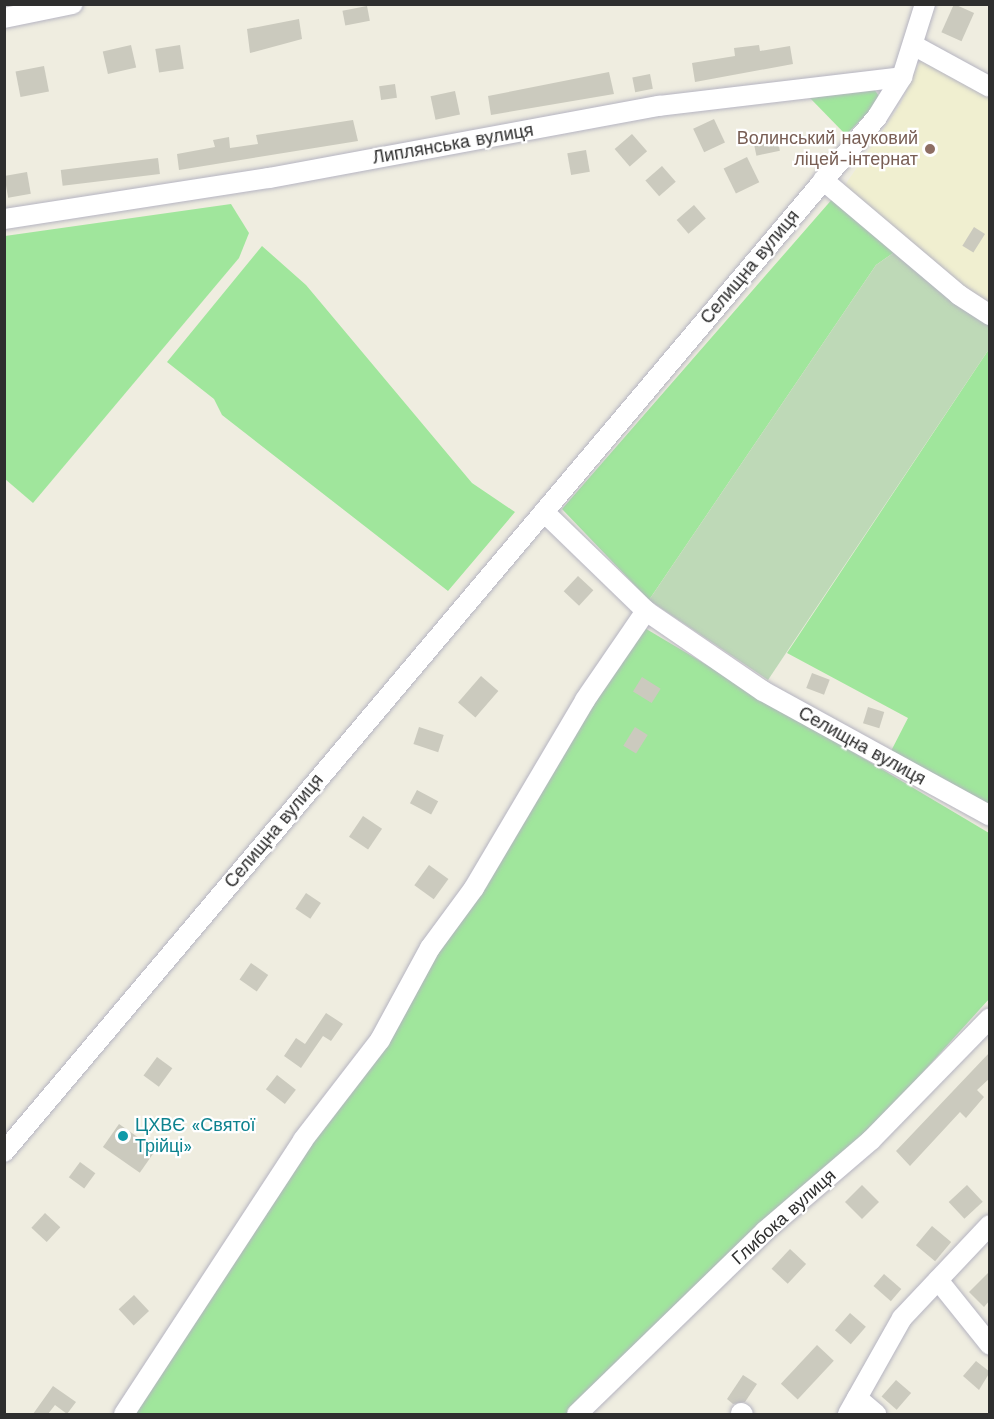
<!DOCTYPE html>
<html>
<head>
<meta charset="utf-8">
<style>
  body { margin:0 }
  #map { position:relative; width:994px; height:1419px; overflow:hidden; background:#efede0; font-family:"Work Sans",sans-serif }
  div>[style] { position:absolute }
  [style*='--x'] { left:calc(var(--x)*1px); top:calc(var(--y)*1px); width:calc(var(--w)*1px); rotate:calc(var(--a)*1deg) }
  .education>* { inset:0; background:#f0efd0 }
  .green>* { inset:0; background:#a0e69c }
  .cemetery>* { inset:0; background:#bed9b7 }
  .building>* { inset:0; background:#cbcabe; transform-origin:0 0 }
  .roads { filter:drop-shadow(0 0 2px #b5b4c1) drop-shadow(0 0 2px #b5b4c1) }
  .minor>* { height:20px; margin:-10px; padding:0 10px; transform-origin:10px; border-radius:10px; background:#fff }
  .dots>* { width:16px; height:16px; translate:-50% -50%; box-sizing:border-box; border:3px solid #fff; border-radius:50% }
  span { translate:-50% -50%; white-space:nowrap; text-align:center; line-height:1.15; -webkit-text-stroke:4.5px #fff; paint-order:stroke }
  .education-label { font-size:18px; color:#785e54 }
  .right { translate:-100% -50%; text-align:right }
  .street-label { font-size:18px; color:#2e2e2e }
  .culture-label { font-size:18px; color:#0d838f }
  .left { translate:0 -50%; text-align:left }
  .frame { position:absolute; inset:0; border:6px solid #2e2e2e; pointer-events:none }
</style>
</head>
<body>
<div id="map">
  <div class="education">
    <div style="clip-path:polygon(922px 57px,989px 93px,989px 323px,836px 198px,900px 105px)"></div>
  </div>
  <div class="green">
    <div style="clip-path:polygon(874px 89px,881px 99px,846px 135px,810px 98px)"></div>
    <div style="clip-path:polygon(834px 197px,896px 251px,876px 265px,649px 600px,562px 509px)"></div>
    <div style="clip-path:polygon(231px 204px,249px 233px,239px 258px,33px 503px,5px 479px,5px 236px)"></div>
    <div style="clip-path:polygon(262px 246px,306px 285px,472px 483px,515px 512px,448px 591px,222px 415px,214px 399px,167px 362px)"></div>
    <div style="clip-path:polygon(989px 349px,989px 806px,890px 753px,908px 718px,787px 653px)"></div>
    <div style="clip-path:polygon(643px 627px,989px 833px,989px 999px,869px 1132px,574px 1414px,127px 1414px,381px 1043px)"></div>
  </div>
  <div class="cemetery">
    <div style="clip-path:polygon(896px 251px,989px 323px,989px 349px,768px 680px,649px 600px,876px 265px)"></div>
  </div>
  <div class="building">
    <div style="left:954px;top:4px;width:22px;height:31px;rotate:24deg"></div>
    <div style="left:367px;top:6px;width:15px;height:25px;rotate:79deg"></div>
    <div style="clip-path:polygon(299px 19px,302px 39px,250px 53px,247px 29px)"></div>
    <div style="left:131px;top:45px;width:23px;height:29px;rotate:77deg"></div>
    <div style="left:180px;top:45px;width:24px;height:25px;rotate:81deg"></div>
    <div style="clip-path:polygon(759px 45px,760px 51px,790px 46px,793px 64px,695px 82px,692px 63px,735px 56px,734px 48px)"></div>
    <div style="left:44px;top:66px;width:26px;height:29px;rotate:79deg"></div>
    <div style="clip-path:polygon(609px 72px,614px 94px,491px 115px,488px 96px)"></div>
    <div style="left:650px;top:74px;width:15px;height:18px;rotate:79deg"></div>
    <div style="left:395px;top:84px;width:14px;height:16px;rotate:82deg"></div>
    <div style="left:455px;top:91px;width:24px;height:25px;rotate:78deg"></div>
    <div style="left:714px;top:119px;width:26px;height:23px;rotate:65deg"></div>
    <div style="clip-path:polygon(353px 120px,358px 141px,179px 170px,177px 154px,215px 147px,213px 140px,229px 137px,230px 148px,258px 144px,256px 135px)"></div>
    <div style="left:632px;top:134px;width:23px;height:23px;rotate:49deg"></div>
    <div style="left:777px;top:137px;width:14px;height:24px;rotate:78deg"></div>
    <div style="left:586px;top:150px;width:22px;height:19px;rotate:80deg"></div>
    <div style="left:747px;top:157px;width:28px;height:26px;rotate:64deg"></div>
    <div style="left:158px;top:158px;width:16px;height:98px;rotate:83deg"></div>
    <div style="left:662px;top:166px;width:21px;height:22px;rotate:49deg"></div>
    <div style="left:27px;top:172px;width:22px;height:23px;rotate:80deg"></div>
    <div style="left:694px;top:205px;width:18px;height:23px;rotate:49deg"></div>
    <div style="left:974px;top:227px;width:13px;height:22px;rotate:32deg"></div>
    <div style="left:578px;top:576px;width:21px;height:21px;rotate:43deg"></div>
    <div style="left:812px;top:673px;width:19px;height:16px;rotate:21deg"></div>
    <div style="left:481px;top:676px;width:23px;height:35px;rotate:41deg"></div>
    <div style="left:642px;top:677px;width:22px;height:17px;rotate:32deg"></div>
    <div style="left:868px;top:707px;width:17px;height:17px;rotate:17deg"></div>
    <div style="left:419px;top:727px;width:26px;height:18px;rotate:18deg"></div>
    <div style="left:635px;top:727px;width:15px;height:22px;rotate:32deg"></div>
    <div style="left:417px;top:790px;width:24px;height:15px;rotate:28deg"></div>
    <div style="left:363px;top:816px;width:23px;height:25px;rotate:34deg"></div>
    <div style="left:429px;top:865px;width:24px;height:25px;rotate:36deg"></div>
    <div style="left:306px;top:893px;width:18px;height:19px;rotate:34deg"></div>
    <div style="left:251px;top:963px;width:21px;height:20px;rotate:35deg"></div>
    <div style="clip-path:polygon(326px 1013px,343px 1024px,331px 1041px,323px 1036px,301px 1068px,284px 1056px,296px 1038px,305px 1044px)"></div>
    <div style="clip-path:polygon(990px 1052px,990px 1078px,977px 1090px,984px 1097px,966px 1118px,960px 1112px,910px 1166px,896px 1151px)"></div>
    <div style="left:157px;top:1057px;width:19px;height:23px;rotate:36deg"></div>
    <div style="left:277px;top:1075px;width:24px;height:18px;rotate:38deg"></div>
    <div style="left:119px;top:1124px;width:45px;height:28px;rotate:35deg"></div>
    <div style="left:80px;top:1162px;width:19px;height:19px;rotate:36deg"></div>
    <div style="left:862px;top:1185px;width:24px;height:24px;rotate:45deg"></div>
    <div style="left:967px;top:1185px;width:23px;height:25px;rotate:47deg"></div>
    <div style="left:45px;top:1213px;width:21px;height:20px;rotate:43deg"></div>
    <div style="left:932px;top:1226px;width:25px;height:25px;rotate:40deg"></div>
    <div style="left:790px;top:1249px;width:22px;height:27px;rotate:43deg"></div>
    <div style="clip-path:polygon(990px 1271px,990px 1300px,984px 1307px,969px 1292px)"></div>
    <div style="left:884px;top:1274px;width:23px;height:16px;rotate:41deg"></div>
    <div style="left:134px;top:1295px;width:22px;height:21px;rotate:47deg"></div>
    <div style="left:850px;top:1313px;width:21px;height:23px;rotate:41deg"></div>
    <div style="left:817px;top:1345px;width:23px;height:53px;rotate:43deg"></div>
    <div style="clip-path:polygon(976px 1361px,990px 1372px,979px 1390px,963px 1376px)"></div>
    <div style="clip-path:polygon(743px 1375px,757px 1384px,745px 1402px,733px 1404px,727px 1399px)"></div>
    <div style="left:896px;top:1380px;width:20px;height:22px;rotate:41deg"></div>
    <div style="clip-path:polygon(53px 1386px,76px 1402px,67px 1414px,55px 1405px,48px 1414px,33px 1414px)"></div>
  </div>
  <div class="roads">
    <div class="minor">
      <div style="--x:4;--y:18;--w:70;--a:-11.5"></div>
      <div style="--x:915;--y:46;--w:85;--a:28.7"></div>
      <div style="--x:823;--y:180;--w:178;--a:40.2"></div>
      <div style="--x:959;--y:295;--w:37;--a:33"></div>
      <div style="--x:4;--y:219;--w:268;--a:-8.8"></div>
      <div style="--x:269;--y:178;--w:397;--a:-10.5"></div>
      <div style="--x:659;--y:106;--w:245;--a:-6.8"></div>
      <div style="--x:544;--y:512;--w:142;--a:44.1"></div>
      <div style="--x:646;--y:611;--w:142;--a:34.4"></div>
      <div style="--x:763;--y:691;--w:259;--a:28.8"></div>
      <div style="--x:4;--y:1152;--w:1354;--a:-49.85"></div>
      <div style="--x:877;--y:117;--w:47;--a:-58"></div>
      <div style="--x:902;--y:77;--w:77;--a:-72.5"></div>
      <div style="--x:938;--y:1280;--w:83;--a:51.3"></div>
      <div style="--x:857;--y:1398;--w:25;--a:40"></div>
      <div style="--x:741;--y:1413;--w:2;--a:27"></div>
      <div style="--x:124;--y:1414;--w:327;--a:-56.8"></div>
      <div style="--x:303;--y:1140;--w:126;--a:-52.4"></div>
      <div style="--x:380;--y:1040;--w:105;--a:-61.5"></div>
      <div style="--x:430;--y:948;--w:74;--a:-53.7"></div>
      <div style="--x:474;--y:888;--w:218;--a:-59.4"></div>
      <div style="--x:585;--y:700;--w:108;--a:-55.6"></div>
      <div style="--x:577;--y:1414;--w:262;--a:-44.2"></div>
      <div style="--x:765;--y:1231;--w:140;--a:-40.6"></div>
      <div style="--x:871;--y:1140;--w:170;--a:-45.7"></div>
      <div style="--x:848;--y:1414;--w:110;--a:-60.6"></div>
      <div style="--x:902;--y:1318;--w:128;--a:-46.6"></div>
    </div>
  </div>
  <div class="dots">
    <div style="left:930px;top:149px;background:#8d6e63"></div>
    <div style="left:123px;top:1136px;background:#0f9aa8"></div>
  </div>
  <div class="education-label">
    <span class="right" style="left:918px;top:149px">Волинський науковий<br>ліцей-інтернат</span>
  </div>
  <div class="street-label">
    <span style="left:453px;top:144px;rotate:-10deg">Липлянська вулиця</span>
    <span style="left:750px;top:267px;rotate:-50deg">Селищна вулиця</span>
    <span style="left:862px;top:746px;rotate:29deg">Селищна вулиця</span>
    <span style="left:274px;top:831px;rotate:-50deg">Селищна вулиця</span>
    <span style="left:784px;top:1217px;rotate:-42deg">Глибока вулиця</span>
  </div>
  <div class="culture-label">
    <span class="left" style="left:135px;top:1136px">ЦХВЄ «Святої<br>Трійці»</span>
  </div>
  <div class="frame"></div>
</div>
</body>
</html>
